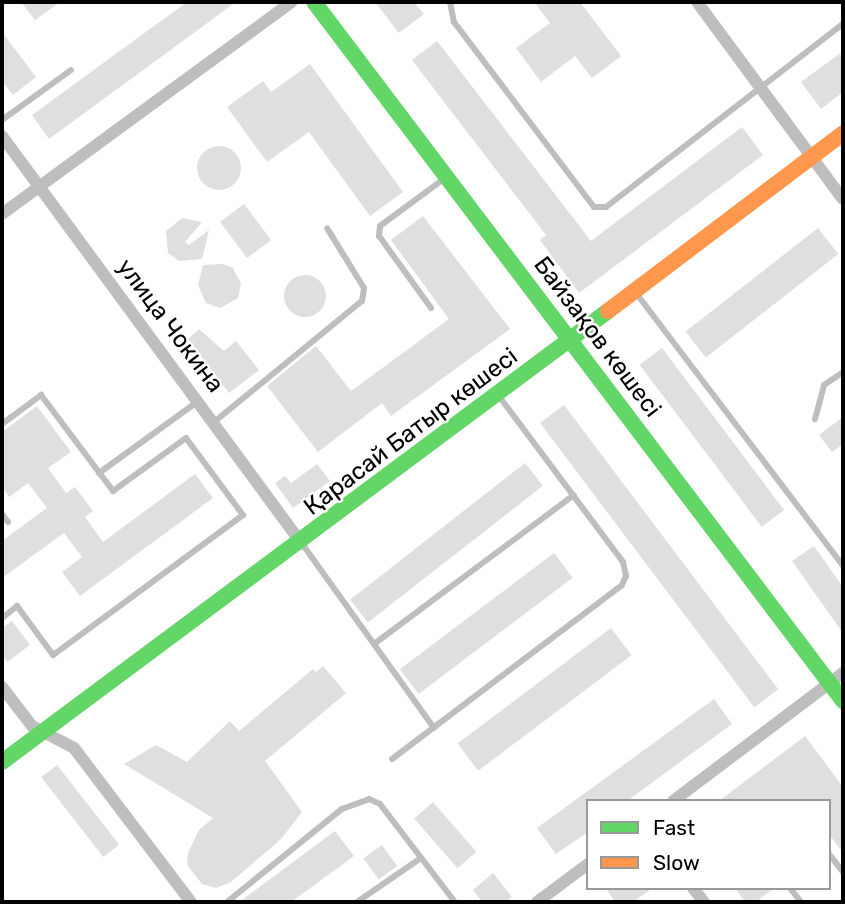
<!DOCTYPE html>
<html>
<head>
<meta charset="utf-8">
<style>
  body { margin:0 }
  #map { position:relative; width:845px; height:904px; overflow:hidden; background:#fff; font-family:Rubik,sans-serif }
  div>[style] { position:absolute }
  [style*='--x'] { left:calc(var(--x)*1px); top:calc(var(--y)*1px); width:calc(var(--w)*1px); rotate:calc(var(--a)*1deg) }
  .building>* { inset:0; background:#dfdfdf; transform-origin:0 0 }
  .round { border-radius:50% }
  .lane>* { height:6px; margin:-3px; padding:0 3px; transform-origin:3px; border-radius:3px; background:#bebebe }
  .street>* { height:12px; margin:-6px; padding:0 6px; transform-origin:6px; border-radius:6px; background:#bebebe }
  .fast>* { height:16px; margin:-8px; padding:0 8px; transform-origin:8px; border-radius:8px; background:#63d668 }
  .slow>* { height:16px; margin:-8px; padding:0 8px; transform-origin:8px; border-radius:8px; background:#ff974d }
  span { translate:-50% -50%; white-space:nowrap; text-align:center; line-height:1.15; -webkit-text-stroke:5px #fff; paint-order:stroke }
  .street-label { font-size:24px; color:#000 }
  .frame { position:absolute; inset:0; border:4px solid #000; pointer-events:none }
  .legend { position:absolute; left:586px; top:799px; width:245px; height:91px; box-sizing:border-box; background:#fff; border:2px solid #999; margin:0; padding:9px 12px; list-style:none; font-size:21px; color:#000 }
  .legend li { display:flex; align-items:center; gap:14px; height:35px }
  .legend b { width:35px; border:2px solid #999 }
</style>
</head>
<body>
<div id="map">
  <div class="building">
    <div style="clip-path:polygon(21px 2px,60px 2px,35px 20px)"></div>
    <div style="clip-path:polygon(187px 2px,236px 2px,49px 139px,32px 115px)"></div>
    <div style="clip-path:polygon(375px 2px,414px 2px,424px 14px,399px 33px)"></div>
    <div style="clip-path:polygon(534px 2px,580px 2px,621px 56px,592px 78px,575px 56px,541px 82px,516px 48px,550px 23px)"></div>
    <div style="clip-path:polygon(2px 32px,36px 77px,13px 95px,2px 81px)"></div>
    <div style="clip-path:polygon(437px 41px,591px 241px,742px 127px,763px 155px,579px 293px,540px 240px,546px 235px,412px 60px)"></div>
    <div style="clip-path:polygon(843px 51px,843px 92px,821px 109px,801px 82px)"></div>
    <div style="clip-path:polygon(310px 64px,403px 192px,370px 216px,309px 132px,267px 162px,227px 107px,263px 81px,271px 92px)"></div>
    <div class="round" style="left:197px;top:146px;width:44px;height:44px"></div>
    <div style="left:244px;top:204px;width:45px;height:30px;rotate:53deg"></div>
    <div style="clip-path:polygon(423px 216px,510px 329px,391px 416px,382px 403px,318px 452px,267px 386px,316px 346px,351px 391px,449px 319px,391px 240px)"></div>
    <div style="clip-path:polygon(182px 218px,202px 222px,185px 242px,189px 245px,209px 230px,202px 259px,179px 261px,168px 253px,166px 231px)"></div>
    <div style="left:818px;top:228px;width:33px;height:168px;rotate:52deg"></div>
    <div style="clip-path:polygon(223px 264px,233px 268px,241px 284px,238px 298px,220px 308px,206px 303px,198px 285px,203px 265px)"></div>
    <div class="round" style="left:284px;top:275px;width:42px;height:42px"></div>
    <div style="clip-path:polygon(199px 329px,224px 351px,236px 341px,259px 370px,229px 393px,188px 339px)"></div>
    <div style="left:662px;top:348px;width:203px;height:28px;rotate:53deg"></div>
    <div style="left:564px;top:405px;width:356px;height:30px;rotate:53deg"></div>
    <div style="clip-path:polygon(37px 406px,71px 452px,48px 468px,66px 493px,75px 487px,93px 511px,85px 517px,103px 542px,195px 474px,213px 498px,80px 596px,62px 572px,82px 557px,64px 533px,2px 578px,2px 541px,47px 508px,28px 483px,9px 497px,2px 487px,2px 432px)"></div>
    <div style="clip-path:polygon(843px 417px,843px 444px,832px 452px,819px 435px)"></div>
    <div style="left:525px;top:463px;width:29px;height:222px;rotate:52deg"></div>
    <div style="clip-path:polygon(317px 464px,330px 481px,293px 508px,275px 483px,285px 476px,291px 483px)"></div>
    <div style="clip-path:polygon(814px 546px,843px 587px,843px 633px,792px 561px)"></div>
    <div style="left:554px;top:553px;width:31px;height:193px;rotate:53deg"></div>
    <div style="clip-path:polygon(12px 621px,30px 645px,7px 662px,2px 655px,2px 628px)"></div>
    <div style="left:611px;top:628px;width:34px;height:192px;rotate:53deg"></div>
    <div style="clip-path:polygon(323px 666px,346px 693px,265px 761px,302px 812px,281px 839px,231px 882px,216px 888px,202px 884px,187px 865px,188px 853px,199px 830px,213px 818px,124px 764px,156px 745px,187px 762px,230px 721px,239px 731px,313px 669px,316px 672px)"></div>
    <div style="clip-path:polygon(714px 699px,732px 724px,627px 801px,588px 801px,588px 832px,556px 854px,537px 828px)"></div>
    <div style="clip-path:polygon(805px 736px,843px 787px,843px 853px,829px 834px,829px 801px,719px 801px)"></div>
    <div style="left:57px;top:765px;width:101px;height:20px;rotate:52deg"></div>
    <div style="left:433px;top:802px;width:66px;height:25px;rotate:49deg"></div>
    <div style="clip-path:polygon(335px 831px,354px 856px,291px 902px,239px 902px)"></div>
    <div style="left:382px;top:845px;width:26px;height:23px;rotate:54deg"></div>
    <div style="clip-path:polygon(493px 873px,512px 897px,505px 902px,482px 902px,473px 890px)"></div>
    <div style="clip-path:polygon(606px 888px,653px 888px,633px 902px,615px 902px)"></div>
    <div style="clip-path:polygon(735px 888px,774px 888px,756px 902px,745px 902px)"></div>
  </div>
  <div class="lane">
    <div style="--x:450;--y:2;--w:20;--a:79"></div>
    <div style="--x:454;--y:22;--w:232;--a:52.9"></div>
    <div style="--x:594;--y:207;--w:12;--a:0"></div>
    <div style="--x:606;--y:207;--w:299;--a:-37.7"></div>
    <div style="--x:2;--y:120;--w:85;--a:-35.9"></div>
    <div style="--x:636;--y:293;--w:343;--a:52.8"></div>
    <div style="--x:431;--y:308;--w:89;--a:-125.8"></div>
    <div style="--x:379;--y:236;--w:10;--a:-84"></div>
    <div style="--x:380;--y:226;--w:81;--a:-36.4"></div>
    <div style="--x:815;--y:419;--w:35;--a:-75"></div>
    <div style="--x:824;--y:385;--w:23;--a:-34"></div>
    <div style="--x:214;--y:422;--w:191;--a:-39.3"></div>
    <div style="--x:362;--y:301;--w:13;--a:-81"></div>
    <div style="--x:364;--y:288;--w:70;--a:-121.7"></div>
    <div style="--x:2;--y:424;--w:49;--a:-36.6"></div>
    <div style="--x:41;--y:395;--w:120;--a:53.1"></div>
    <div style="--x:113;--y:491;--w:90;--a:-36"></div>
    <div style="--x:186;--y:438;--w:96;--a:53.5"></div>
    <div style="--x:243;--y:515;--w:236;--a:143.6"></div>
    <div style="--x:53;--y:655;--w:61;--a:-126.3"></div>
    <div style="--x:17;--y:606;--w:19;--a:141"></div>
    <div style="--x:99;--y:473;--w:121;--a:-35.9"></div>
    <div style="--x:2;--y:514;--w:10;--a:53"></div>
    <div style="--x:303;--y:545;--w:225;--a:54.4"></div>
    <div style="--x:374;--y:644;--w:249;--a:-36.7"></div>
    <div style="--x:392;--y:759;--w:288;--a:-37.1"></div>
    <div style="--x:622;--y:585;--w:10;--a:-66"></div>
    <div style="--x:626;--y:576;--w:14;--a:-102"></div>
    <div style="--x:623;--y:562;--w:207;--a:-126.8"></div>
    <div style="--x:829;--y:854;--w:23;--a:52"></div>
    <div style="--x:790;--y:888;--w:18;--a:52"></div>
    <div style="--x:227;--y:902;--w:148;--a:-39"></div>
    <div style="--x:342;--y:809;--w:29;--a:-20"></div>
    <div style="--x:369;--y:799;--w:12;--a:24"></div>
    <div style="--x:380;--y:804;--w:123;--a:52.6"></div>
    <div style="--x:357;--y:902;--w:78;--a:-34.5"></div>
  </div>
  <div class="street">
    <div style="--x:697;--y:2;--w:245;--a:53.5"></div>
    <div style="--x:2;--y:136;--w:506;--a:53.67"></div>
    <div style="--x:2;--y:214;--w:359;--a:-36.2"></div>
    <div style="--x:2;--y:687;--w:49;--a:52.4"></div>
    <div style="--x:32;--y:726;--w:47;--a:27.6"></div>
    <div style="--x:74;--y:748;--w:193;--a:52.8"></div>
    <div style="--x:673;--y:801;--w:213;--a:-37"></div>
    <div style="--x:693;--y:888;--w:18;--a:52"></div>
    <div style="--x:537;--y:902;--w:64;--a:-36.7"></div>
  </div>
  <div class="fast">
    <div style="--x:314;--y:2;--w:877;--a:52.88"></div>
    <div style="--x:2;--y:762;--w:755;--a:-36.66"></div>
  </div>
  <div class="slow">
    <div style="--x:608;--y:311;--w:295;--a:-37.1"></div>
  </div>
  <div class="street-label">
    <span style="left:170px;top:326px;rotate:53deg">улица Чокина</span>
    <span style="left:597px;top:337px;rotate:53deg">Байзақов көшесі</span>
    <span style="left:411px;top:432px;rotate:-37deg">Қарасай Батыр көшесі</span>
  </div>
  <div class="frame"></div>
  <ul class="legend">
  <li><b style="height:9px;background:#63d668"></b>Fast</li>
  <li><b style="height:9px;background:#ff974d"></b>Slow</li>
  </ul>
</div>
</body>
</html>
